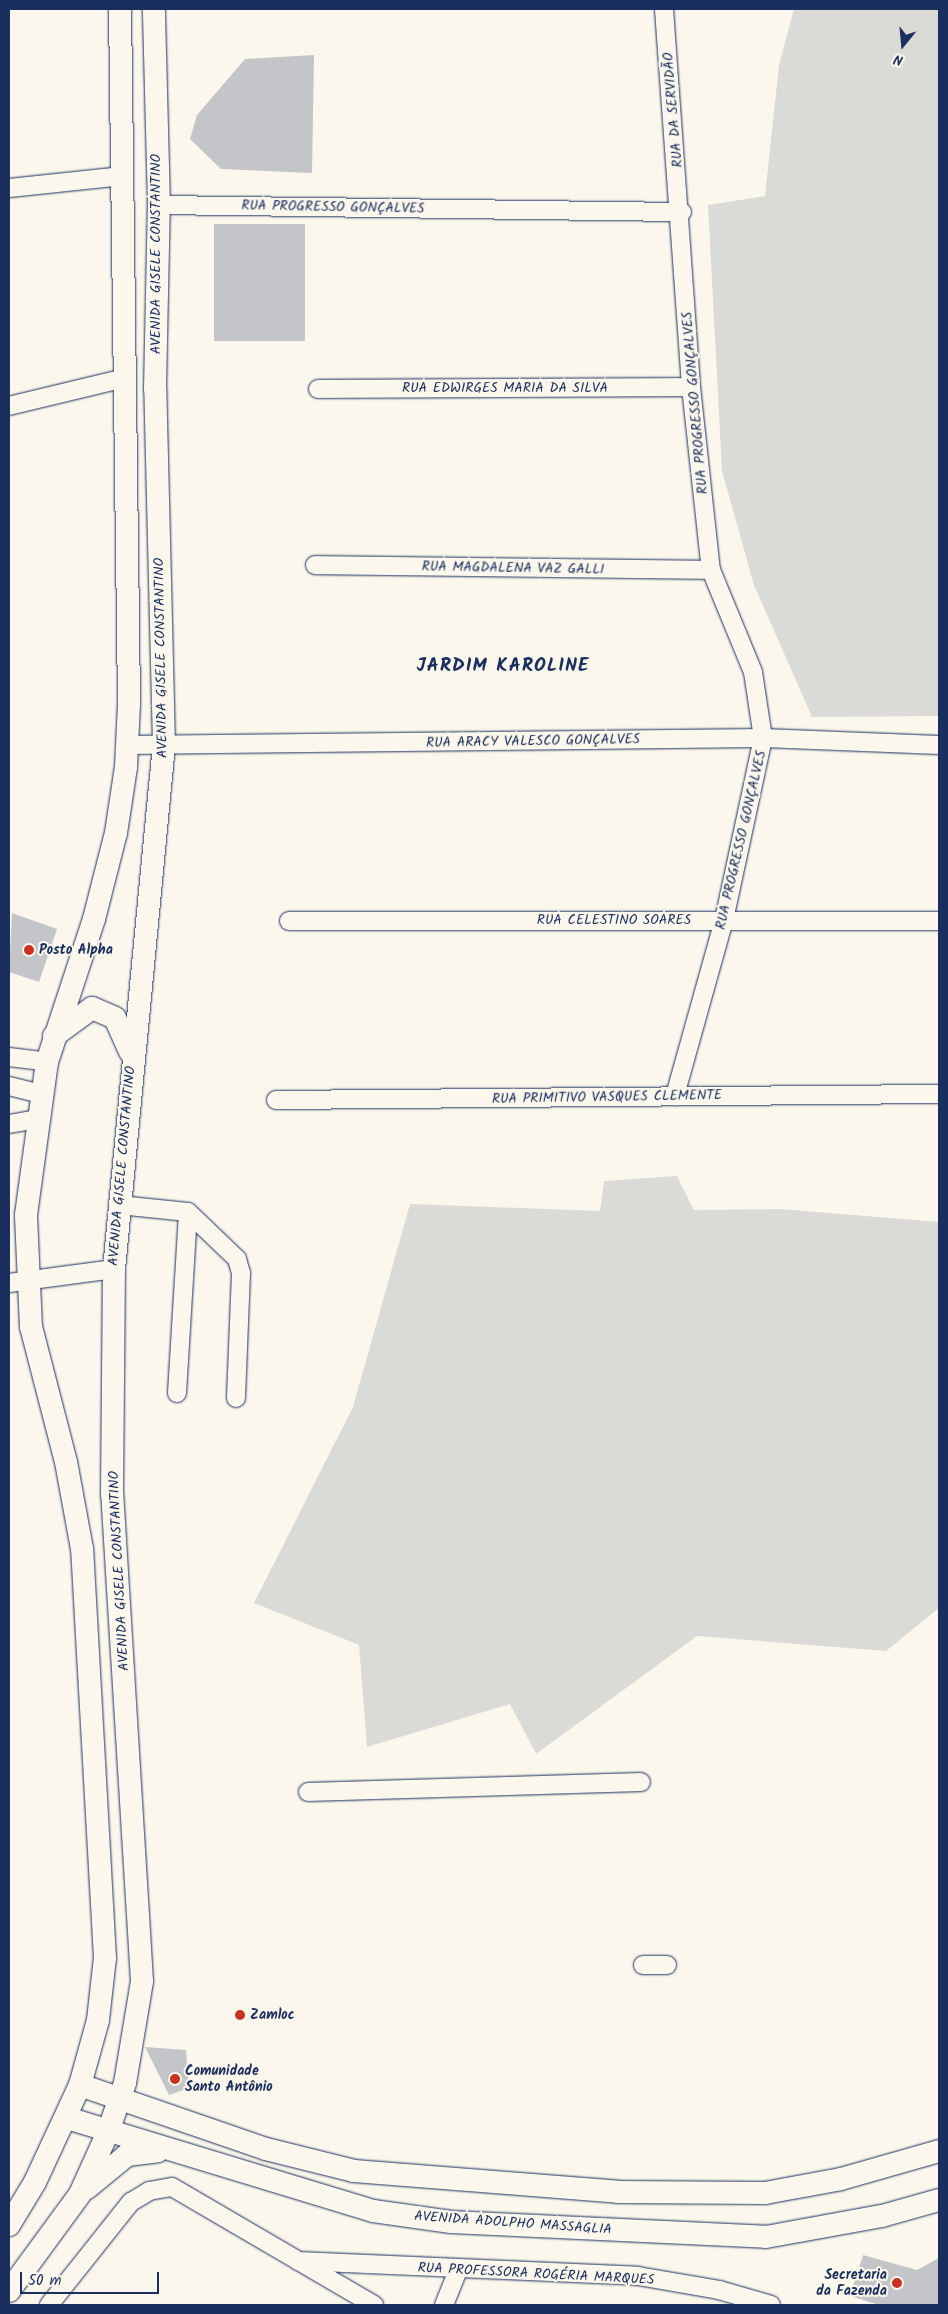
<!DOCTYPE html>
<html>
<head>
<meta charset="utf-8">
<style>
  body { margin:0 }
  #map { position:relative; width:948px; height:2314px; overflow:hidden; background:#fbf7ec; font-family:Kalam,sans-serif }
  div>[style] { position:absolute }
  [style*='--x'] { left:calc(var(--x)*1px); top:calc(var(--y)*1px); width:calc(var(--w)*1px); rotate:calc(var(--a)*1deg) }
  .green>* { inset:0; background:#dadad7 }
  .building>* { inset:0; background:#c3c5c9; transform-origin:0 0 }
  .roads { filter:drop-shadow(0 0 1px #1b2f5e) drop-shadow(0 0 1px #1b2f5e) }
  .minor>* { height:18px; margin:-9px; padding:0 9px; transform-origin:9px; border-radius:9px; background:#fbf7ec }
  .major>* { height:22px; margin:-11px; padding:0 11px; transform-origin:11px; border-radius:11px; background:#fbf7ec }
  .dots>* { width:14px; height:14px; translate:-50% -50%; box-sizing:border-box; border:2px solid #fbf7ec; border-radius:50% }
  span { translate:-50% -50%; white-space:nowrap; text-align:center; line-height:1.15; -webkit-text-stroke:4px #fbf7ec; paint-order:stroke }
  .street-label { font-size:14px; color:#1b2f5e }
  .poi-label { font-size:14px; color:#1b2f5e; font-weight:700 }
  .left { translate:0 -50%; text-align:left }
  .right { translate:-100% -50%; text-align:right }
  .district-label { font-size:19px; color:#1b2f5e; font-weight:700; letter-spacing:1px }
  .frame { position:absolute; inset:0; border:10px solid #1b2f5e; pointer-events:none }
  .north { position:absolute; left:878px; top:20px; width:50px; height:50px; -webkit-text-stroke:4px #fbf7ec; paint-order:stroke; rotate:197deg; font-size:14px; font-weight:700; line-height:20px; text-align:center; color:#1b2f5e }
  .north::after { content:''; display:block; margin:auto; width:18px; height:22px; background:#1b2f5e; clip-path:polygon(50% 0,100% 100%,50% 72%,0 100%) }
  .scale { position:absolute; left:20px; top:2272px; width:139px; height:22px; box-sizing:border-box; border:2px solid #1b2f5e; border-top:0; padding-left:6px; font-size:15px; line-height:18px; white-space:nowrap; color:#1b2f5e; -webkit-text-stroke:4px #fbf7ec; paint-order:stroke }
</style>
</head>
<body>
<div id="map">
  <div class="green">
    <div style="clip-path:polygon(794px 9px,939px 9px,939px 716px,812px 717px,754px 585px,722px 471px,708px 205px,765px 196px,779px 65px)"></div>
    <div style="clip-path:polygon(677px 1176px,694px 1210px,780px 1209px,939px 1222px,939px 1608px,886px 1651px,697px 1636px,536px 1754px,510px 1704px,367px 1747px,359px 1645px,254px 1603px,353px 1407px,410px 1204px,600px 1211px,604px 1181px)"></div>
  </div>
  <div class="building">
    <div style="clip-path:polygon(314px 55px,312px 173px,221px 169px,190px 139px,197px 115px,245px 59px)"></div>
    <div style="left:214px;top:224px;width:91px;height:117px"></div>
    <div style="clip-path:polygon(12px 913px,57px 929px,39px 982px,9px 972px)"></div>
    <div style="clip-path:polygon(145px 2047px,186px 2050px,189px 2088px,169px 2095px)"></div>
    <div style="clip-path:polygon(863px 2255px,917px 2270px,939px 2258px,939px 2305px,879px 2305px,850px 2296px)"></div>
  </div>
  <div class="roads">
    <div class="minor">
      <div style="--x:664;--y:9;--w:379;--a:85.9"></div>
      <div style="--x:691;--y:387;--w:184;--a:83.8"></div>
      <div style="--x:711;--y:570;--w:110;--a:67.6"></div>
      <div style="--x:753;--y:672;--w:67;--a:81.4"></div>
      <div style="--x:763;--y:738;--w:186;--a:102.1"></div>
      <div style="--x:724;--y:920;--w:183;--a:105.6"></div>
      <div style="--x:9;--y:188;--w:115;--a:-6"></div>
      <div style="--x:159;--y:205;--w:523;--a:0.77"></div>
      <div style="--x:318;--y:389;--w:373;--a:-0.3"></div>
      <div style="--x:9;--y:406;--w:119;--a:-13.6"></div>
      <div style="--x:315;--y:565;--w:396;--a:0.7"></div>
      <div style="--x:127;--y:745;--w:636;--a:-0.63"></div>
      <div style="--x:763;--y:738;--w:176;--a:2.3"></div>
      <div style="--x:289;--y:921;--w:650;--a:0"></div>
      <div style="--x:9;--y:1057;--w:38;--a:7"></div>
      <div style="--x:9;--y:1086;--w:32;--a:14"></div>
      <div style="--x:276;--y:1100;--w:663;--a:-0.52"></div>
      <div style="--x:9;--y:1124;--w:27;--a:-10"></div>
      <div style="--x:119;--y:1205;--w:69;--a:5.8"></div>
      <div style="--x:188;--y:1212;--w:68;--a:43.8"></div>
      <div style="--x:237;--y:1259;--w:15;--a:74"></div>
      <div style="--x:241;--y:1273;--w:125;--a:92.3"></div>
      <div style="--x:9;--y:1283;--w:106;--a:-7.6"></div>
      <div style="--x:177;--y:1393;--w:181;--a:-86.5"></div>
      <div style="--x:308;--y:1792;--w:333;--a:-1.7"></div>
      <div style="--x:643;--y:1965;--w:24;--a:0"></div>
      <div style="--x:298;--y:2261;--w:340;--a:2.5"></div>
      <div style="--x:638;--y:2276;--w:82;--a:9.8"></div>
      <div style="--x:719;--y:2290;--w:54;--a:16.1"></div>
      <div style="--x:49;--y:2305;--w:132;--a:-51.5"></div>
      <div style="--x:131;--y:2202;--w:21;--a:-31"></div>
      <div style="--x:149;--y:2191;--w:23;--a:-10"></div>
      <div style="--x:172;--y:2187;--w:234;--a:30.3"></div>
      <div style="--x:444;--y:2305;--w:37;--a:-68"></div>
    </div>
    <div class="major">
      <div style="--x:54;--y:1036;--w:47;--a:-36.4"></div>
      <div style="--x:92;--y:1008;--w:25;--a:23"></div>
      <div style="--x:115;--y:1018;--w:37;--a:66"></div>
      <div style="--x:80;--y:2085;--w:197;--a:19"></div>
      <div style="--x:266;--y:2149;--w:91;--a:14"></div>
      <div style="--x:354;--y:2171;--w:265;--a:4.5"></div>
      <div style="--x:618;--y:2192;--w:147;--a:0.4"></div>
      <div style="--x:765;--y:2193;--w:77;--a:-10.4"></div>
      <div style="--x:841;--y:2179;--w:102;--a:-15.9"></div>
      <div style="--x:67;--y:2118;--w:320;--a:16.9"></div>
      <div style="--x:373;--y:2211;--w:79;--a:8"></div>
      <div style="--x:451;--y:2222;--w:315;--a:2.7"></div>
      <div style="--x:766;--y:2237;--w:118;--a:-10.3"></div>
      <div style="--x:882;--y:2216;--w:59;--a:-15.7"></div>
      <div style="--x:87;--y:2188;--w:52;--a:-39.5"></div>
      <div style="--x:127;--y:2155;--w:31;--a:-7"></div>
      <div style="--x:9;--y:2225;--w:50;--a:-58.8"></div>
      <div style="--x:35;--y:2182;--w:107;--a:-65.1"></div>
      <div style="--x:80;--y:2085;--w:67;--a:-74.5"></div>
      <div style="--x:98;--y:2020;--w:62;--a:-83.6"></div>
      <div style="--x:105;--y:1958;--w:410;--a:-93.2"></div>
      <div style="--x:82;--y:1549;--w:88;--a:-100.4"></div>
      <div style="--x:66;--y:1462;--w:139;--a:-104.5"></div>
      <div style="--x:31;--y:1327;--w:112;--a:-92.6"></div>
      <div style="--x:26;--y:1215;--w:154;--a:-82.2"></div>
      <div style="--x:47;--y:1062;--w:151;--a:-71.8"></div>
      <div style="--x:94;--y:919;--w:89;--a:-75.7"></div>
      <div style="--x:116;--y:833;--w:67;--a:-81.4"></div>
      <div style="--x:126;--y:767;--w:64;--a:-87.3"></div>
      <div style="--x:129;--y:703;--w:694;--a:-90.74"></div>
      <div style="--x:9;--y:2291;--w:120;--a:-53.8"></div>
      <div style="--x:80;--y:2194;--w:68;--a:-65.7"></div>
      <div style="--x:108;--y:2132;--w:52;--a:-70.9"></div>
      <div style="--x:125;--y:2083;--w:103;--a:-80.5"></div>
      <div style="--x:142;--y:1981;--w:488;--a:-93.5"></div>
      <div style="--x:112;--y:1494;--w:225;--a:-89.5"></div>
      <div style="--x:114;--y:1269;--w:526;--a:-84.55"></div>
      <div style="--x:164;--y:745;--w:356;--a:-91.4"></div>
      <div style="--x:155;--y:389;--w:184;--a:-88.8"></div>
      <div style="--x:159;--y:205;--w:196;--a:-91.5"></div>
    </div>
  </div>
  <div class="dots">
    <div style="left:29px;top:950px;background:#c8321e"></div>
    <div style="left:240px;top:2015px;background:#c8321e"></div>
    <div style="left:175px;top:2079px;background:#c8321e"></div>
    <div style="left:897px;top:2283px;background:#c8321e"></div>
  </div>
  <div class="street-label">
    <span style="left:673px;top:110px;rotate:-95deg">RUA DA SERVIDÃO</span>
    <span style="left:333px;top:207px;rotate:1deg">RUA PROGRESSO GONÇALVES</span>
    <span style="left:156px;top:254px;rotate:-90deg">AVENIDA GISELE CONSTANTINO</span>
    <span style="left:505px;top:388px">RUA EDWIRGES MARIA DA SILVA</span>
    <span style="left:695px;top:403px;rotate:-95deg">RUA PROGRESSO GONÇALVES</span>
    <span style="left:513px;top:568px;rotate:1deg">RUA MAGDALENA VAZ GALLI</span>
    <span style="left:161px;top:658px;rotate:-91deg">AVENIDA GISELE CONSTANTINO</span>
    <span style="left:533px;top:741px;rotate:-1deg">RUA ARACY VALESCO GONÇALVES</span>
    <span style="left:741px;top:840px;rotate:-77deg">RUA PROGRESSO GONÇALVES</span>
    <span style="left:614px;top:920px">RUA CELESTINO SOARES</span>
    <span style="left:607px;top:1097px;rotate:-1deg">RUA PRIMITIVO VASQUES CLEMENTE</span>
    <span style="left:122px;top:1166px;rotate:-85deg">AVENIDA GISELE CONSTANTINO</span>
    <span style="left:119px;top:1571px;rotate:-93deg">AVENIDA GISELE CONSTANTINO</span>
    <span style="left:513px;top:2223px;rotate:4deg">AVENIDA ADOLPHO MASSAGLIA</span>
    <span style="left:536px;top:2274px;rotate:3deg">RUA PROFESSORA ROGÉRIA MARQUES</span>
  </div>
  <div class="poi-label">
    <span class="left" style="left:39px;top:950px">Posto Alpha</span>
    <span class="left" style="left:250px;top:2015px">Zamloc</span>
    <span class="left" style="left:185px;top:2079px">Comunidade<br>Santo Antônio</span>
    <span class="right" style="left:887px;top:2283px">Secretaria<br>da Fazenda</span>
  </div>
  <div class="district-label">
    <span style="left:503px;top:667px">JARDIM KAROLINE</span>
  </div>
  <div class="frame"></div>
  <div class="north">N</div>
  <div class="scale">50 m</div>
</div>
</body>
</html>
